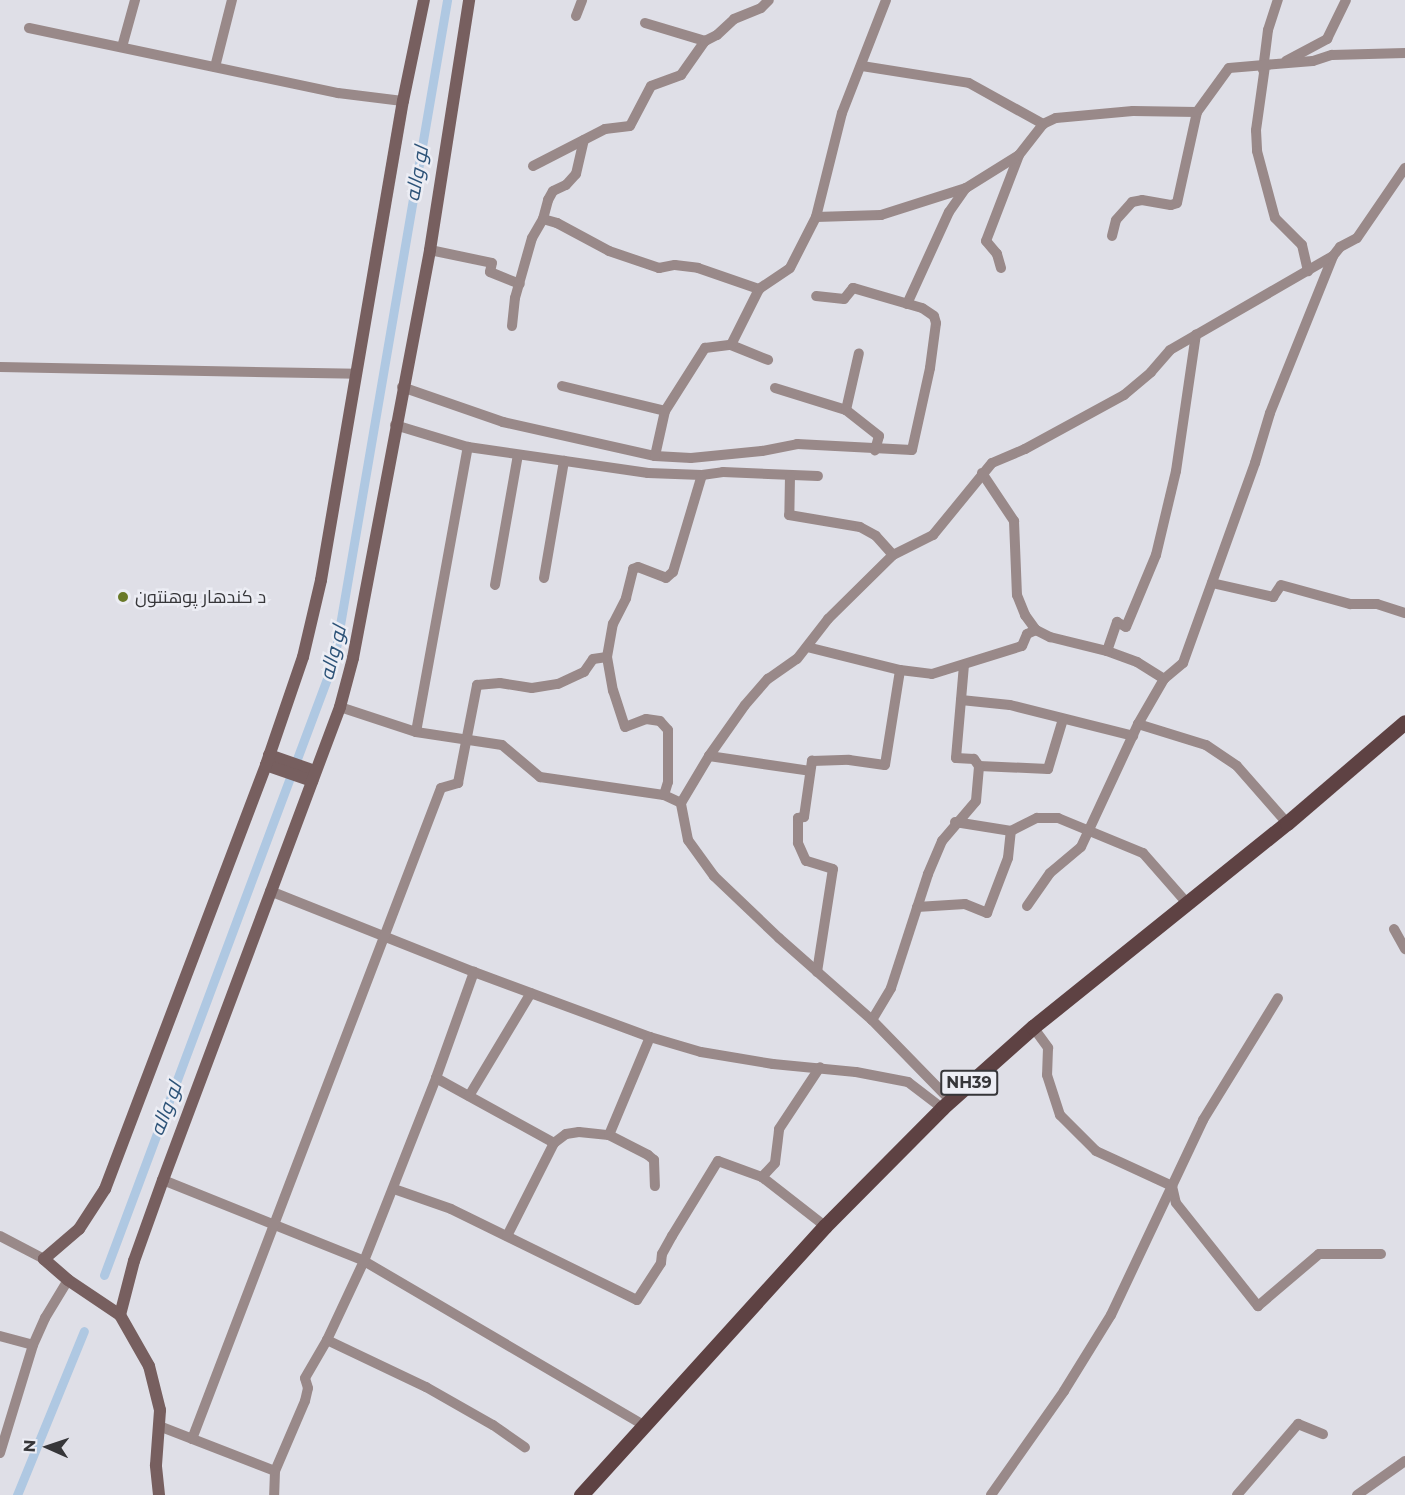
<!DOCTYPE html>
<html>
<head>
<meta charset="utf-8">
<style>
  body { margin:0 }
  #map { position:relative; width:1405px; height:1495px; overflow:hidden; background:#dfdfe7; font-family:Montserrat,Cairo,sans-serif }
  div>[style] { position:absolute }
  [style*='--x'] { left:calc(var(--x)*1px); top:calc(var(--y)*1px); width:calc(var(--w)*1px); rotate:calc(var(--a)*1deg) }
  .canal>* { height:9px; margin:-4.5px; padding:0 4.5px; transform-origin:4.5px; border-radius:4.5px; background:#afc8e2 }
  .street>* { height:10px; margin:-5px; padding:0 5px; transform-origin:5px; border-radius:5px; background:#998989 }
  .secondary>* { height:12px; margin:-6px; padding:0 6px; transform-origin:6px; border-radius:6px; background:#775f5f }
  .primary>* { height:15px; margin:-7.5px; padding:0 7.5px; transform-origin:7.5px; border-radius:7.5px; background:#5e4243 }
  .dots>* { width:16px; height:16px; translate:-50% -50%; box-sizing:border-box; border:3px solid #ecedf4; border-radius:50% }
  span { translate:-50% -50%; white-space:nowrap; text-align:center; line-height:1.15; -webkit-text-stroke:5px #ecedf4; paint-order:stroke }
  .shield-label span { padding:2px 4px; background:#ecedf4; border:2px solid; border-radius:4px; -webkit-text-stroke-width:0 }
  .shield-label { font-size:16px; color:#363639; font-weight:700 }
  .poi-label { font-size:18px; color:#363639 }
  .left { translate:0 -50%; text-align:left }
  .water-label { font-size:20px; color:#2d5378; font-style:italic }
  .north { position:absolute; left:18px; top:1417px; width:60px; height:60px; -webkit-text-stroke:4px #ecedf4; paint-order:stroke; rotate:273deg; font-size:16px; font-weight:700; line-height:24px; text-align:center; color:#363639 }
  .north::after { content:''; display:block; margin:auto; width:21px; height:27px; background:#363639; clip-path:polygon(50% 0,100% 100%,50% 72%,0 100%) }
</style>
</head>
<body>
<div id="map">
  <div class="canal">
    <div style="--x:104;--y:1275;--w:657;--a:-69.5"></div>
    <div style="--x:334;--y:660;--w:670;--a:-80.28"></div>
    <div style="--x:17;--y:1495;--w:177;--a:-67.8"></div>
  </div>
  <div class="street">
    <div style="--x:576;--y:16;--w:17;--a:-69"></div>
    <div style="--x:645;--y:23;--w:63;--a:16.7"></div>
    <div style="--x:29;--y:28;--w:316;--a:11.9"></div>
    <div style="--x:338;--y:93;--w:65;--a:7"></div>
    <div style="--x:122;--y:47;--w:49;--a:-74.5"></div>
    <div style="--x:1286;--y:61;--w:47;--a:-28.2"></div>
    <div style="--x:1327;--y:39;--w:43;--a:-64"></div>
    <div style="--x:862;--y:66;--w:108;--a:9"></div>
    <div style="--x:969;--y:83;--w:85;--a:29"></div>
    <div style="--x:1265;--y:66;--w:65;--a:98"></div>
    <div style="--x:1256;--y:130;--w:21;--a:87"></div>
    <div style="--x:1257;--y:151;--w:69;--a:75"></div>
    <div style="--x:1275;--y:218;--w:38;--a:45"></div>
    <div style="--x:1302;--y:245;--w:27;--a:77"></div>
    <div style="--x:215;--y:67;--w:69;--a:-75.8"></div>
    <div style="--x:1263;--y:70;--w:40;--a:-82.9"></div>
    <div style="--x:1268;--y:30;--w:32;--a:-72"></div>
    <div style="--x:533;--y:166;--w:81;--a:-27.2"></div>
    <div style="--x:605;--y:129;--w:25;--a:-7"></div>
    <div style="--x:630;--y:126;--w:45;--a:-62.3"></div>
    <div style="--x:651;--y:86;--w:32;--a:-20"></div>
    <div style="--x:681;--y:75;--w:42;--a:-54.8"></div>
    <div style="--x:705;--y:41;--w:13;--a:-27"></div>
    <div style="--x:717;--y:35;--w:23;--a:-43"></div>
    <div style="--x:734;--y:19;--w:29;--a:-22"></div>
    <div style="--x:761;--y:8;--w:11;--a:-45"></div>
    <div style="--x:816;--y:217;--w:65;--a:-1.8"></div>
    <div style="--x:881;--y:215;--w:89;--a:-17.6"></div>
    <div style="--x:543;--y:219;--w:15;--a:16"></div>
    <div style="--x:557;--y:223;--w:59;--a:28.3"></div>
    <div style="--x:609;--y:251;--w:53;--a:18.8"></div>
    <div style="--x:659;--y:268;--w:16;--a:-11"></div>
    <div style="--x:675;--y:265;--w:23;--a:7"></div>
    <div style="--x:698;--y:268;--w:65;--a:19"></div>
    <div style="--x:1112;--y:236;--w:16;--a:-76"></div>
    <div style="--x:1116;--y:220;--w:24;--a:-48"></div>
    <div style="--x:1132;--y:202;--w:10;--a:-11"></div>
    <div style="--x:1142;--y:200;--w:29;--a:10"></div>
    <div style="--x:1171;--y:205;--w:6;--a:-18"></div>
    <div style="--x:1177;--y:203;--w:93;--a:-77.6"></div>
    <div style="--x:1197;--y:112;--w:54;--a:-54"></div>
    <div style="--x:1229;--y:68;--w:84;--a:-4.8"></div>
    <div style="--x:1313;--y:61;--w:20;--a:-18"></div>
    <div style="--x:1332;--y:55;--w:73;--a:-1.6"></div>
    <div style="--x:430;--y:250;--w:63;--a:11.8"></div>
    <div style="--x:492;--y:263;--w:9;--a:103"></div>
    <div style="--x:490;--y:272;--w:32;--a:22"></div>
    <div style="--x:1001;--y:268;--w:15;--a:-106"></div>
    <div style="--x:997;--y:254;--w:17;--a:-130"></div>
    <div style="--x:986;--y:241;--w:92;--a:-69"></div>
    <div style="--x:907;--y:304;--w:101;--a:-65.5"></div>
    <div style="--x:949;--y:212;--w:29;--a:-55"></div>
    <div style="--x:966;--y:188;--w:62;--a:-31.9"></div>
    <div style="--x:1019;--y:155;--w:39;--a:-52"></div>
    <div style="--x:1043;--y:124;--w:14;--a:-25"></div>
    <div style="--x:1056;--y:118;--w:77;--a:-5.2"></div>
    <div style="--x:1133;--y:111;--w:64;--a:0.9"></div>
    <div style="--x:512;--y:326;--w:28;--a:-84"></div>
    <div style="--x:515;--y:298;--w:62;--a:-74.2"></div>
    <div style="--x:532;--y:238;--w:22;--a:-60"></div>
    <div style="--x:543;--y:219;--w:20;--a:-75"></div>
    <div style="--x:548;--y:200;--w:10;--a:-61"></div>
    <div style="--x:553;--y:191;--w:14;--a:-25"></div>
    <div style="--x:566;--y:185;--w:15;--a:-48"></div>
    <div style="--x:576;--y:174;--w:35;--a:-77"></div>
    <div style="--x:731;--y:345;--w:40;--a:22"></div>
    <div style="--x:0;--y:367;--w:357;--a:1.1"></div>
    <div style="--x:562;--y:386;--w:106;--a:13.6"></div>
    <div style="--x:402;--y:387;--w:107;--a:19.1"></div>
    <div style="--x:503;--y:422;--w:156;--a:12.6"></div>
    <div style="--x:655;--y:456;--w:36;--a:3"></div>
    <div style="--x:691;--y:458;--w:71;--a:-5.6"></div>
    <div style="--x:762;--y:451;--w:36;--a:-11"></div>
    <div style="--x:797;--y:444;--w:115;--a:3"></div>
    <div style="--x:912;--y:450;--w:84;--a:-77.6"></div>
    <div style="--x:930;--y:368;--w:45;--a:-82.4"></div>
    <div style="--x:936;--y:323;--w:7;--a:-106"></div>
    <div style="--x:934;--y:316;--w:14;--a:-146"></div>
    <div style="--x:922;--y:308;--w:72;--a:-163.8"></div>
    <div style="--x:853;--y:288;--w:14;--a:129"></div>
    <div style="--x:844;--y:299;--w:28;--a:-174"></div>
    <div style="--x:775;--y:388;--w:74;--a:17.2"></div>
    <div style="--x:846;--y:410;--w:42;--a:38.2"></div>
    <div style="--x:879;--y:436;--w:15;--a:106"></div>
    <div style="--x:846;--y:410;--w:58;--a:-77.2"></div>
    <div style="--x:395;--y:425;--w:76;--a:16.8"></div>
    <div style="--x:468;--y:447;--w:182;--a:8.2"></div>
    <div style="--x:648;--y:473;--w:54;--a:2.1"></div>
    <div style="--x:702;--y:475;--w:21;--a:-8"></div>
    <div style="--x:723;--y:472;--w:95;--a:2.4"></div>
    <div style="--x:655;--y:456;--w:46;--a:-77.5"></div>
    <div style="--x:665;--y:411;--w:75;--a:-57.6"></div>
    <div style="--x:705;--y:348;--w:26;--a:-7"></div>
    <div style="--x:731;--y:345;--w:63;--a:-63.4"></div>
    <div style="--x:759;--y:289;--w:37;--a:-34"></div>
    <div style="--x:790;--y:268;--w:57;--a:-63"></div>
    <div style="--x:816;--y:217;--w:107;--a:-76"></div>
    <div style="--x:842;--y:113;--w:121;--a:-68.7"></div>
    <div style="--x:982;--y:473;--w:58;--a:56.3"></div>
    <div style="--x:1014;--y:521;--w:74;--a:87.7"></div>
    <div style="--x:1017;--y:595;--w:22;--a:68"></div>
    <div style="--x:1025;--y:615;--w:19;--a:54"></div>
    <div style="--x:1036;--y:630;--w:16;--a:27"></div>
    <div style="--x:1050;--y:637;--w:59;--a:13.8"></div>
    <div style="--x:1107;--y:651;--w:32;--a:20"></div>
    <div style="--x:1137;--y:662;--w:32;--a:32"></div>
    <div style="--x:790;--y:476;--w:39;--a:91"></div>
    <div style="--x:789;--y:515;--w:72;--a:9.6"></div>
    <div style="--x:860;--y:527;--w:18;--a:29"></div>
    <div style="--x:876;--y:536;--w:25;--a:48"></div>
    <div style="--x:544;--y:578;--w:119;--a:-80.3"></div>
    <div style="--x:1212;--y:583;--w:63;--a:12.9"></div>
    <div style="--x:1273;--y:597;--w:14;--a:-56"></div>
    <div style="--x:1281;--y:585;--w:72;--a:15.4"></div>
    <div style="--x:1350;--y:604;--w:27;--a:0"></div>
    <div style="--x:1377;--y:604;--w:29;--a:18"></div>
    <div style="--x:495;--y:585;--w:132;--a:-80"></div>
    <div style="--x:807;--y:647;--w:96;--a:13.9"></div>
    <div style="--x:900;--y:670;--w:32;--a:7"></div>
    <div style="--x:932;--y:674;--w:94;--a:-17.3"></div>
    <div style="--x:1022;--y:646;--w:13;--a:-67"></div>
    <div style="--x:1027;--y:634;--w:10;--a:-24"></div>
    <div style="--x:1107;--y:651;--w:31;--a:-71"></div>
    <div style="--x:1117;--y:622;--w:10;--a:29"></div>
    <div style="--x:1126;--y:627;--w:78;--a:-67.4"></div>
    <div style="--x:1156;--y:555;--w:86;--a:-76.6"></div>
    <div style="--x:1176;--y:471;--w:138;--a:-81.7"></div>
    <div style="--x:961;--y:700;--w:49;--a:5.8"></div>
    <div style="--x:1010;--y:705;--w:127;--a:14.1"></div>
    <div style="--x:340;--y:707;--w:80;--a:18.2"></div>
    <div style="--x:416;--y:732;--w:87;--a:8.6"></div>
    <div style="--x:502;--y:745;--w:50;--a:40.1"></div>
    <div style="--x:540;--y:777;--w:125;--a:8.3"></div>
    <div style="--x:664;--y:795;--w:19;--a:25"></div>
    <div style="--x:1138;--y:724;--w:71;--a:17.2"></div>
    <div style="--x:1206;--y:745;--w:37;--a:34"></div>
    <div style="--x:1237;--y:766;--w:76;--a:48.7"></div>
    <div style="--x:416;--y:732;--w:290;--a:-79.7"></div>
    <div style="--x:709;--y:756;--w:102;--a:8.4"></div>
    <div style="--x:979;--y:766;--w:69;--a:2.5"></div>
    <div style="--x:1048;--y:769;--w:52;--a:-73.3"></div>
    <div style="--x:664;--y:795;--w:14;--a:-73"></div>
    <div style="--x:668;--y:782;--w:52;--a:-90"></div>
    <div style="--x:668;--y:730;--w:12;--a:-132"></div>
    <div style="--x:660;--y:721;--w:14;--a:-172"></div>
    <div style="--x:646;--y:719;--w:22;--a:159"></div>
    <div style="--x:625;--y:727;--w:38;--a:-108"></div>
    <div style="--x:613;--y:691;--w:35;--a:-100"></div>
    <div style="--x:607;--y:657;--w:34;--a:-80"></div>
    <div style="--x:613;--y:624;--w:29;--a:-63"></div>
    <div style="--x:626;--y:598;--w:30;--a:-76"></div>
    <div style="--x:633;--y:569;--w:5;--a:-22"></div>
    <div style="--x:638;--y:567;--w:30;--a:21"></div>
    <div style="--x:666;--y:578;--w:9;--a:-41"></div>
    <div style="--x:673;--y:572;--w:101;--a:-73.4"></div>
    <div style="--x:955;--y:822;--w:57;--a:9.1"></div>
    <div style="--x:1011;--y:831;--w:29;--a:-27"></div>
    <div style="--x:1037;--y:818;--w:21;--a:0"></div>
    <div style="--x:1058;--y:818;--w:92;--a:22.4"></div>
    <div style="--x:1143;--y:853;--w:67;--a:48.7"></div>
    <div style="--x:270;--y:891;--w:219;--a:21.7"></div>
    <div style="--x:474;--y:972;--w:188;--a:20.3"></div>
    <div style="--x:650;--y:1037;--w:53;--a:16.4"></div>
    <div style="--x:701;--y:1052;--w:73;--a:9.5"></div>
    <div style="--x:773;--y:1064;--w:83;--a:5.5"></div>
    <div style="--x:856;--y:1072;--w:53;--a:10.9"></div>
    <div style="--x:908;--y:1082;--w:43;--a:37.4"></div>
    <div style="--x:1027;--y:906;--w:40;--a:-55.1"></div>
    <div style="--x:1050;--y:873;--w:40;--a:-40"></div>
    <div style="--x:1081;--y:847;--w:136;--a:-65.1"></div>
    <div style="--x:1138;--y:724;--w:52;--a:-60"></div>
    <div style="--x:1164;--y:679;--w:25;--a:-40"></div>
    <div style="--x:1183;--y:663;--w:213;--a:-70.2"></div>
    <div style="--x:1255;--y:463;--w:52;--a:-73.3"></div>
    <div style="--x:1270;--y:413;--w:169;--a:-68.1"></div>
    <div style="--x:917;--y:907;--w:48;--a:-3.6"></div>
    <div style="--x:965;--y:904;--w:24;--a:22"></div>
    <div style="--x:987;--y:913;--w:59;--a:-69.1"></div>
    <div style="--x:1008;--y:858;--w:27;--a:-84"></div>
    <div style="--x:1394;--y:929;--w:23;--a:61"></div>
    <div style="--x:817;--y:972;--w:104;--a:-81.2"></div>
    <div style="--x:833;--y:869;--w:28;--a:-163"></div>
    <div style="--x:806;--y:861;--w:20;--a:-114"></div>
    <div style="--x:798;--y:843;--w:25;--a:-90"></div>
    <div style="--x:798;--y:818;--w:6;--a:-9"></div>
    <div style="--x:804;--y:817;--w:57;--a:-81.9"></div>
    <div style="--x:812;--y:761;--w:37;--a:-2"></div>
    <div style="--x:849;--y:760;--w:36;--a:8"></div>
    <div style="--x:885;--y:765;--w:96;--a:-81"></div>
    <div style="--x:872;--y:1020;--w:37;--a:-59"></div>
    <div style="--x:891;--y:988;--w:120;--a:-72"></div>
    <div style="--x:928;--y:874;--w:36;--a:-67"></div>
    <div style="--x:942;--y:841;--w:52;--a:-49.6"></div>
    <div style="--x:976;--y:801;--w:35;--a:-85"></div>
    <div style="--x:979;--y:766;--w:9;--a:-126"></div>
    <div style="--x:974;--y:759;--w:18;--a:-177"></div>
    <div style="--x:956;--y:758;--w:93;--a:-85.1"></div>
    <div style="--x:1033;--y:1027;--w:26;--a:54"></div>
    <div style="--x:1048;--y:1048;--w:27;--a:92"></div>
    <div style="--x:1047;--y:1075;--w:42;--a:72"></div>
    <div style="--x:1060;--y:1115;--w:51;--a:45"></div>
    <div style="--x:1096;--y:1151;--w:84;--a:24.7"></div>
    <div style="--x:1172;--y:1186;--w:17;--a:77"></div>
    <div style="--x:1176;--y:1203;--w:132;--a:51.5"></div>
    <div style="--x:1258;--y:1306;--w:80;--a:-40.4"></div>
    <div style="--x:1319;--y:1254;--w:62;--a:0"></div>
    <div style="--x:436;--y:1078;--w:135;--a:28.8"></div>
    <div style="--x:469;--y:1096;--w:120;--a:-59"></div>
    <div style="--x:950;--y:1100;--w:112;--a:-134.3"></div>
    <div style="--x:872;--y:1020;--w:124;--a:-138.6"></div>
    <div style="--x:779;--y:938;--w:90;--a:-136.4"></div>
    <div style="--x:714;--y:876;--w:44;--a:-125.8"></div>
    <div style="--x:688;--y:840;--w:38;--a:-101"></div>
    <div style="--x:681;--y:803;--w:55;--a:-59.2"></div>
    <div style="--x:709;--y:756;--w:62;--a:-54.8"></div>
    <div style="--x:745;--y:705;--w:35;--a:-49"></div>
    <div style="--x:768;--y:679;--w:35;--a:-35"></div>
    <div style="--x:797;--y:659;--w:51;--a:-52.2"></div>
    <div style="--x:828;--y:619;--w:91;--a:-44.6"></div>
    <div style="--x:893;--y:555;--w:45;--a:-26.6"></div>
    <div style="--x:933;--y:535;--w:93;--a:-50.7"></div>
    <div style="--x:992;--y:463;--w:36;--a:-23"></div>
    <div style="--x:1025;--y:449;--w:113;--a:-28.6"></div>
    <div style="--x:1124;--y:395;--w:35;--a:-40"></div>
    <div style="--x:1151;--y:372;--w:29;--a:-49"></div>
    <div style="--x:1170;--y:350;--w:188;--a:-30"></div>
    <div style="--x:1333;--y:256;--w:11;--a:-52"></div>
    <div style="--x:1340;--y:247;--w:19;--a:-28"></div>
    <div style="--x:1357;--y:238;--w:85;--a:-55.6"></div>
    <div style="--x:609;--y:1135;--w:106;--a:-67.3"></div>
    <div style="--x:762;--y:1177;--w:19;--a:-47"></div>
    <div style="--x:775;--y:1163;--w:34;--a:-83"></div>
    <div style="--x:779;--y:1129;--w:74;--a:-56.5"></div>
    <div style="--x:163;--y:1180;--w:217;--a:21.9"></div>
    <div style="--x:364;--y:1261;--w:324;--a:30.4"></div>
    <div style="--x:394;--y:1189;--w:60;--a:19.3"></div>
    <div style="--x:451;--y:1209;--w:207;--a:26.1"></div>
    <div style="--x:637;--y:1300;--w:44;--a:-57"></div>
    <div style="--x:661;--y:1263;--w:9;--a:-84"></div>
    <div style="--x:662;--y:1254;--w:21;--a:-61"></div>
    <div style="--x:672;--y:1236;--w:88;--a:-58.5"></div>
    <div style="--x:718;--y:1161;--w:47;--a:20"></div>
    <div style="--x:762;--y:1177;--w:80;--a:37.9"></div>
    <div style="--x:0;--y:1236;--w:50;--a:27.6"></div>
    <div style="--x:507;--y:1236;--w:104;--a:-63.2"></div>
    <div style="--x:554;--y:1143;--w:15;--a:-37"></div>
    <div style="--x:566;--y:1134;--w:13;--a:-9"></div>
    <div style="--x:579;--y:1132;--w:30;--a:6"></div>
    <div style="--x:609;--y:1135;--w:44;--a:27.1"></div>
    <div style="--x:648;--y:1155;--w:8;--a:40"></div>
    <div style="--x:654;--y:1160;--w:26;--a:88"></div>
    <div style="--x:0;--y:1336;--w:34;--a:15"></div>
    <div style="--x:327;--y:1340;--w:110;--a:25.4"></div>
    <div style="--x:426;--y:1387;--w:77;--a:29.6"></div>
    <div style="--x:493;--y:1425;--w:39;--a:35"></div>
    <div style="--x:159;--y:1426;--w:124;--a:21.2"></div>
    <div style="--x:275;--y:1471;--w:24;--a:92"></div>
    <div style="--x:192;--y:1439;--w:697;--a:-69.07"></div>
    <div style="--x:441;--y:788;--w:18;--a:-16"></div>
    <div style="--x:458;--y:783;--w:100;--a:-79"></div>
    <div style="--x:477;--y:685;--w:23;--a:-5"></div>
    <div style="--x:500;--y:683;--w:32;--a:9"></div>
    <div style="--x:532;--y:688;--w:26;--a:-9"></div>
    <div style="--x:558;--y:684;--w:29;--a:-25"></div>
    <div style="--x:584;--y:672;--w:16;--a:-55"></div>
    <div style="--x:593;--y:659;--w:14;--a:-8"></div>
    <div style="--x:0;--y:1453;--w:113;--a:-73"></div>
    <div style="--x:33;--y:1345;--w:30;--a:-66"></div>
    <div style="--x:45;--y:1318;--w:44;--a:-58.8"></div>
    <div style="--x:275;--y:1471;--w:76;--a:-66.8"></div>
    <div style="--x:305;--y:1401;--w:13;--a:-77"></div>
    <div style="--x:308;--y:1388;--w:10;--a:-107"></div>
    <div style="--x:305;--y:1378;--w:44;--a:-59.9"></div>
    <div style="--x:327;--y:1340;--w:87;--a:-64.9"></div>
    <div style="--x:364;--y:1261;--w:197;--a:-68.5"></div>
    <div style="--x:436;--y:1078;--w:113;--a:-70.3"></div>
    <div style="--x:991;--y:1495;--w:127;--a:-54.9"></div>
    <div style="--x:1064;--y:1391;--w:89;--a:-58.3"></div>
    <div style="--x:1111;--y:1315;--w:216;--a:-64.7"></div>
    <div style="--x:1203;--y:1120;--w:143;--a:-58.4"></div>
    <div style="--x:1237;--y:1495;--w:94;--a:-49.3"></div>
    <div style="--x:1298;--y:1424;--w:27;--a:22"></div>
    <div style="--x:1357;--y:1495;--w:59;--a:-35.3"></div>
  </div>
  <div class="secondary">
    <div style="--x:269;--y:755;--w:49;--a:19.2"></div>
    <div style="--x:266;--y:765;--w:49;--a:19.2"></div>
    <div style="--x:120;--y:1315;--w:56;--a:-75.5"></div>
    <div style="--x:134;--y:1261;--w:86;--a:-70.3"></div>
    <div style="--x:163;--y:1180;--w:505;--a:-69.48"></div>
    <div style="--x:340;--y:707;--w:51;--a:-75.1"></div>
    <div style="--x:353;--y:658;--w:415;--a:-79.3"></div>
    <div style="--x:430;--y:250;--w:253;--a:-81.1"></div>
    <div style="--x:159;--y:1495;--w:30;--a:-96"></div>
    <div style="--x:156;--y:1465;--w:55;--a:-85.8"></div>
    <div style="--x:160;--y:1410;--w:45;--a:-104"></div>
    <div style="--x:149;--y:1366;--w:59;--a:-119.6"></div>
    <div style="--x:120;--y:1315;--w:63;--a:-146.1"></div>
    <div style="--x:68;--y:1280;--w:32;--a:-139"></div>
    <div style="--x:44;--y:1259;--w:46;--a:-40.6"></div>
    <div style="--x:79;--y:1229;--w:48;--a:-57"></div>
    <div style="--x:105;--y:1189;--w:454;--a:-69.2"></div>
    <div style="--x:266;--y:765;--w:114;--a:-71.1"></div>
    <div style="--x:303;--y:657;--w:79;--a:-76.8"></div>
    <div style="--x:321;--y:580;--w:486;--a:-80.3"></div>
    <div style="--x:403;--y:101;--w:103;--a:-78.3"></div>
  </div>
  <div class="primary">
    <div style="--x:581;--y:1495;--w:363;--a:-47.8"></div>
    <div style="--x:825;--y:1226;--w:166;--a:-45.2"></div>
    <div style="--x:942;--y:1108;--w:122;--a:-41.7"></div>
    <div style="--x:1033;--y:1027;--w:326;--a:-38.8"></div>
    <div style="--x:1287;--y:823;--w:155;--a:-40.6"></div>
  </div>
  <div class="dots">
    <div style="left:123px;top:597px;background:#697928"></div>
  </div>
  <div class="shield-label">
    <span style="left:969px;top:1083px">NH39</span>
  </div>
  <div class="poi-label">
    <span class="left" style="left:135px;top:597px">د کندهار پوهنتون</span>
  </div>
  <div class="water-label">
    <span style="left:417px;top:174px;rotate:-80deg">لو واله</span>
    <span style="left:333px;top:653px;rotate:-76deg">لو واله</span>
    <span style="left:166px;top:1109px;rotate:-69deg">لو واله</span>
  </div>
  <div class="north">N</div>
</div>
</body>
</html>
